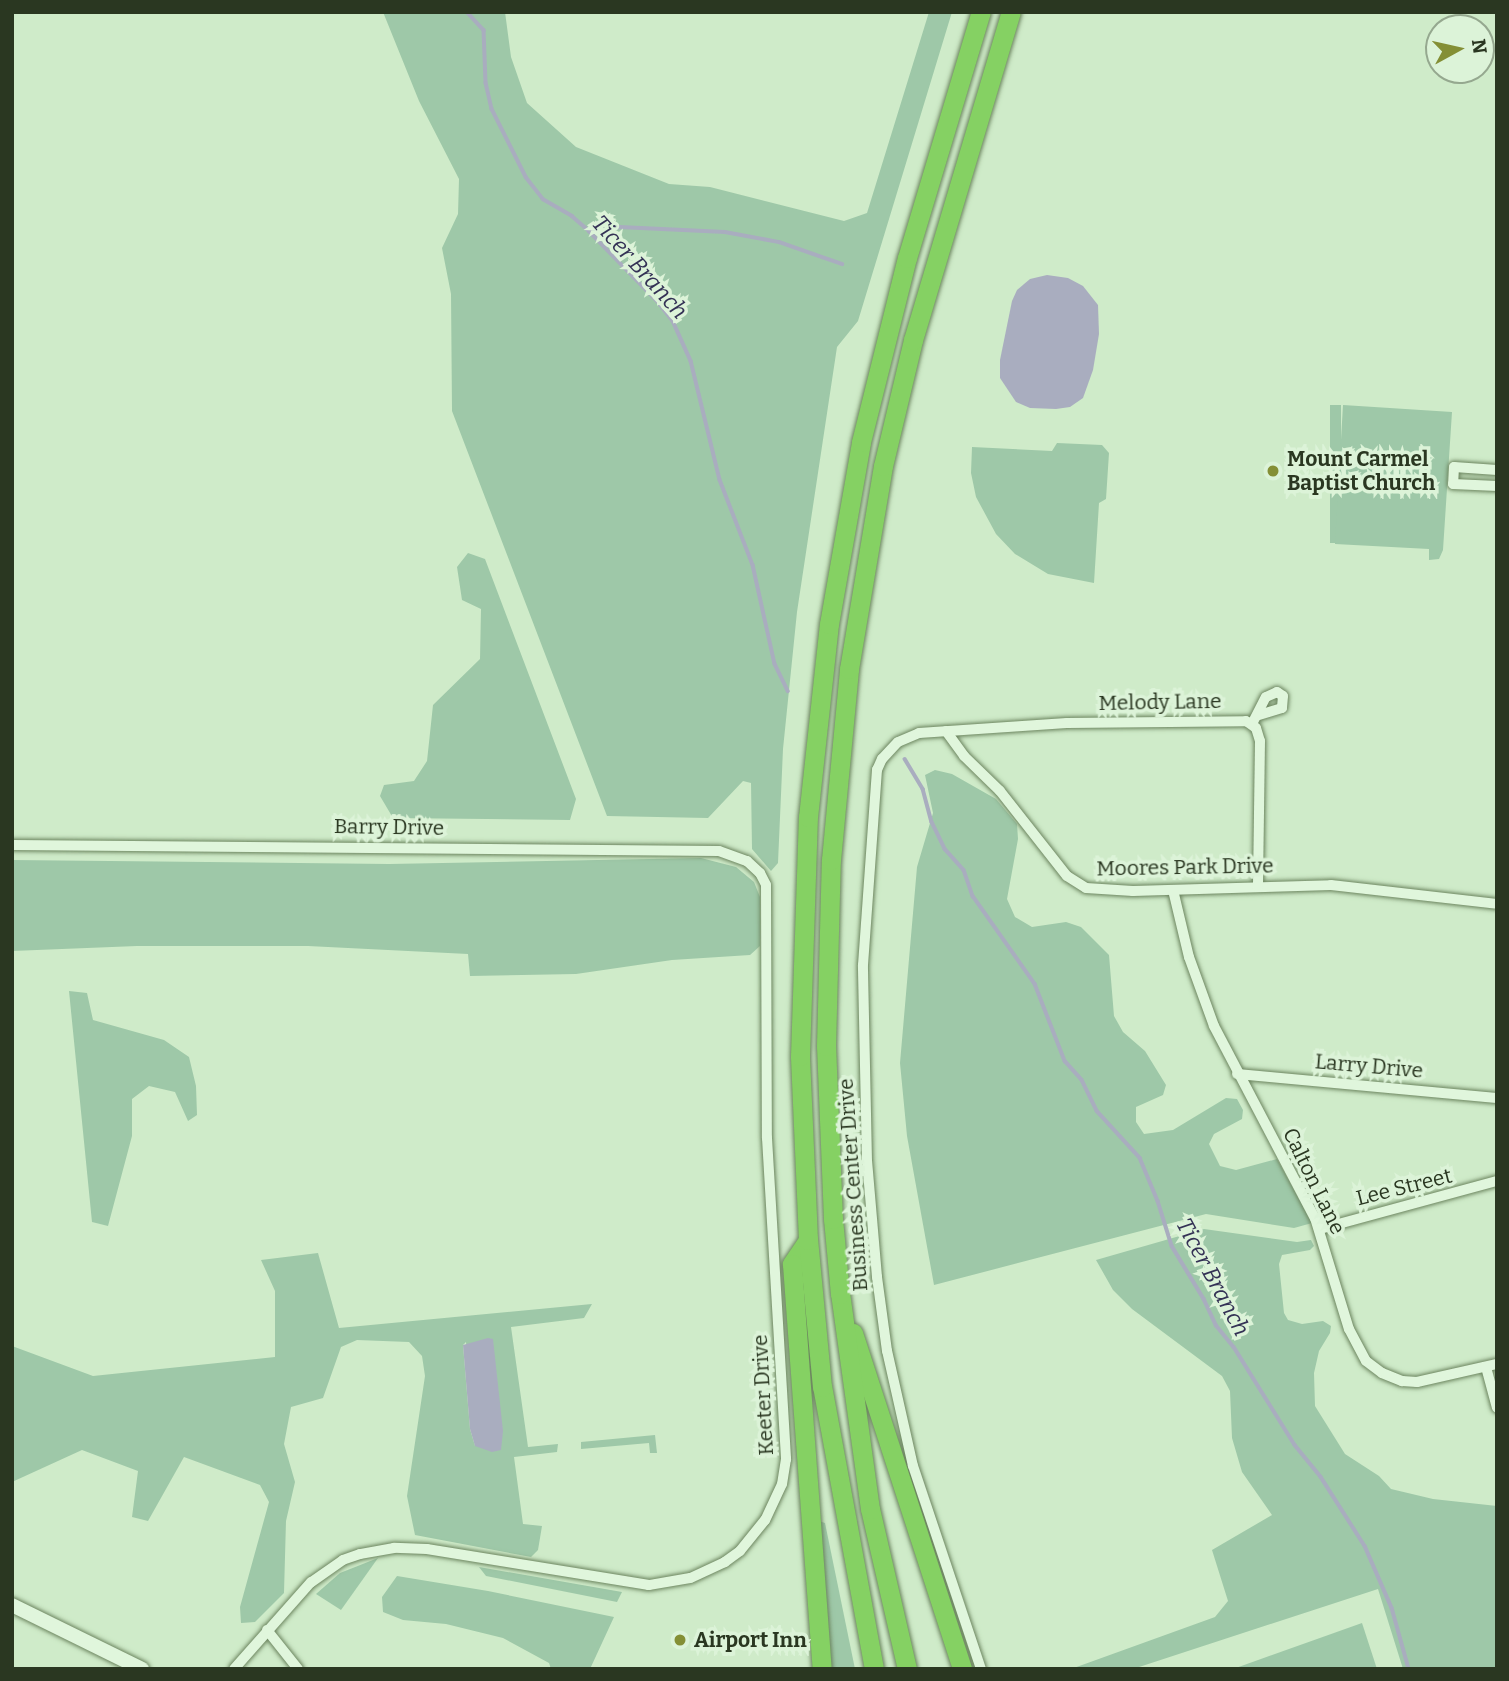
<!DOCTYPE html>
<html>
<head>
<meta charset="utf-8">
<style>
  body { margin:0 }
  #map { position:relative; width:1509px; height:1681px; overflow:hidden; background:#cfebc9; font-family:Bitter,serif }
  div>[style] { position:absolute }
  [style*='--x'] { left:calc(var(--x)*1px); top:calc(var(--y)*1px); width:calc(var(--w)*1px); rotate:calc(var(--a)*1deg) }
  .green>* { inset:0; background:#9ec8a8; transform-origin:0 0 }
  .water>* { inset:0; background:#a9adbf }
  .stream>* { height:3.5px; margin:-1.75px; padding:0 1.75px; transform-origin:1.75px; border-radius:1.75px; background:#a9adbf }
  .roads { filter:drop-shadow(0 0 2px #6c855f) drop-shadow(0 0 2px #6c855f) }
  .street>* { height:10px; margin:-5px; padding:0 5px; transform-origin:5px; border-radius:5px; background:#e0f6dc }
  .secondary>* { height:14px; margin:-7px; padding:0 7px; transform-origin:7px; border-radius:7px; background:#e0f6dc }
  .highway>* { height:19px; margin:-9.5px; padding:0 9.5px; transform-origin:9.5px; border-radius:9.5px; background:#85d163 }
  .dots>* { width:19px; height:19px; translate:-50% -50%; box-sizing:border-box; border:4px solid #dcf3d8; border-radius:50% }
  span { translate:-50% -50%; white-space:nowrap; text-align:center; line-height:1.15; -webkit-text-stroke:7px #dcf3d8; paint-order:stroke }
  .poi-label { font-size:21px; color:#2a3721; font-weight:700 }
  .left { translate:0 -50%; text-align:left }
  .street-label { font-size:21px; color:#2a3721 }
  .water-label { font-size:23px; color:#343255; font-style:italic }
  .frame { position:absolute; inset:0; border:14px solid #2a3721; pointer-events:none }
  .north { position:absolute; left:1425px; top:14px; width:70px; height:70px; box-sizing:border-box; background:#dcf3d8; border:2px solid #95a88f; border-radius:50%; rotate:82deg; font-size:19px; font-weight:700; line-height:28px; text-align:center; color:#2a3721 }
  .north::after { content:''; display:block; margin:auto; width:24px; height:32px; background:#848f35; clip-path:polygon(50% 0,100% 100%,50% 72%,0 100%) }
</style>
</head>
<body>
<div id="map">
  <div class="green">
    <div style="clip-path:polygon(383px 12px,505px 12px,511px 57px,527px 103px,576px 147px,669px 184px,710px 187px,844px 221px,867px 213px,929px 12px,952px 12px,858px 321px,837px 347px,797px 612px,783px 749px,778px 863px,771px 871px,752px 849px,751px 783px,743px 781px,708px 818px,607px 816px,452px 411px,451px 294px,442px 248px,458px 214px,459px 179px,419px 101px)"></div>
    <div style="left:1330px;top:405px;width:11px;height:138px"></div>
    <div style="clip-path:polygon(1343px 405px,1452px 412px,1443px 550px,1439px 559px,1429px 560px,1429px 549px,1335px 544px)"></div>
    <div style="clip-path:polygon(1057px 443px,1102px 445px,1109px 453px,1106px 499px,1099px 503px,1094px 583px,1048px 574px,1015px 554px,996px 534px,976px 497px,971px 473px,972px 447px,1052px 451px)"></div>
    <div style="clip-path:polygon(468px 553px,485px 559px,576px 799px,570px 820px,393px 818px,380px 796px,384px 785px,414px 781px,427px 761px,433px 705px,480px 659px,481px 609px,462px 600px,457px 567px)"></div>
    <div style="clip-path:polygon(935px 770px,952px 774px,996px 799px,1017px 824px,1018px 839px,1007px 899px,1015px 917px,1032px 927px,1066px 922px,1081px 927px,1109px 955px,1114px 1016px,1123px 1032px,1145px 1051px,1166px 1085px,1163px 1095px,1136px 1107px,1136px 1122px,1144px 1134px,1173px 1130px,1226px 1098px,1237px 1099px,1243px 1110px,1242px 1119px,1214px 1134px,1209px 1144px,1220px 1166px,1236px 1170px,1277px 1159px,1312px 1223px,1294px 1228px,1206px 1214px,934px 1285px,907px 1136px,900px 1063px,917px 867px,933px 813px,925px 775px)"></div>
    <div style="clip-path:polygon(701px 858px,736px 867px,754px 882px,760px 897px,760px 946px,750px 955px,672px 960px,576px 974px,470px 976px,468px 954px,308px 946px,137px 946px,12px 951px,12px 860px,389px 864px)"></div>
    <div style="clip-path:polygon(69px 991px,87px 993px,93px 1020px,164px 1040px,189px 1057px,196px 1086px,197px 1115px,188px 1121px,175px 1092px,149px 1086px,132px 1099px,132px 1136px,108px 1226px,92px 1222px)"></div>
    <div style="clip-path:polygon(1204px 1229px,1297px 1242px,1311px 1240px,1314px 1246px,1310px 1250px,1282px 1255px,1279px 1264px,1284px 1313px,1288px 1320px,1302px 1324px,1323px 1321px,1331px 1326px,1330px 1333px,1319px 1351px,1314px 1373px,1315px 1406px,1345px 1454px,1379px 1476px,1391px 1489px,1433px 1499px,1497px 1506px,1497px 1669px,1403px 1669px,1378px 1589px,1133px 1669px,1071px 1669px,1215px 1617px,1228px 1601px,1212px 1550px,1272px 1515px,1242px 1472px,1232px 1438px,1230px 1391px,1222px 1376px,1132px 1309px,1113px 1290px,1096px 1260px)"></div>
    <div style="clip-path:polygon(evenodd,318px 1253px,339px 1328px,592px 1304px,584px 1318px,511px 1327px,528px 1447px,558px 1444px,557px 1452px,514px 1457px,523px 1524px,542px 1526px,538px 1550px,531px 1557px,415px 1535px,407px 1496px,425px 1376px,422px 1356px,409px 1342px,357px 1340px,341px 1347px,323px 1398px,291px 1407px,284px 1444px,295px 1482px,286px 1521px,284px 1593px,255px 1622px,241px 1623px,240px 1607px,269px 1502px,260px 1485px,184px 1457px,148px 1521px,132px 1517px,138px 1471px,82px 1450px,12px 1482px,12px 1346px,93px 1376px,275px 1357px,275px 1291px,261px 1260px,318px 1253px,466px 1342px,475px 1446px,470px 1429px,463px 1345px,466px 1342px)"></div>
    <div style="clip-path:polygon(655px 1435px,657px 1453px,650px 1453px,649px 1443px,581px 1449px,581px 1442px)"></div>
    <div style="clip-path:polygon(819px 1521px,825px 1523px,855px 1669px,828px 1669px)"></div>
    <div style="clip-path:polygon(378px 1558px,341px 1610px,316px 1594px,340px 1573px)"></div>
    <div style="clip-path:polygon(479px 1567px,622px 1592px,617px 1602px,486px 1576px)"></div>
    <div style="clip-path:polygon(397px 1576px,488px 1591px,614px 1617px,590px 1669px,551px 1669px,549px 1663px,503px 1638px,446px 1624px,403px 1620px,383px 1612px,382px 1597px)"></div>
    <div style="clip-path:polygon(1362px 1623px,1377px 1669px,1233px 1669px)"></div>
  </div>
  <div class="water">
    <div style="clip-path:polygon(1047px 275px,1068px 278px,1083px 286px,1098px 305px,1099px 334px,1093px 370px,1083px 398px,1070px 407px,1056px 409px,1030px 408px,1016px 402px,1000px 378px,1000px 360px,1012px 301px,1017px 290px,1030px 279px)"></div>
    <div style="clip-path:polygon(488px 1338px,493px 1339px,503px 1431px,501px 1450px,492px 1452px,475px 1446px,470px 1429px,463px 1345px)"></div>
  </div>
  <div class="stream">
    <div style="--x:467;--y:12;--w:25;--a:47"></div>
    <div style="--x:484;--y:30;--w:53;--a:87.8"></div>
    <div style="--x:486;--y:83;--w:27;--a:77"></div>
    <div style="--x:492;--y:109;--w:76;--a:63.4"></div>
    <div style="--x:526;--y:177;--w:28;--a:52"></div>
    <div style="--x:543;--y:199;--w:34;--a:30"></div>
    <div style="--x:572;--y:216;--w:23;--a:41"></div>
    <div style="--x:589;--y:231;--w:100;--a:45.8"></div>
    <div style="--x:659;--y:303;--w:23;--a:52"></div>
    <div style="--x:673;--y:321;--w:44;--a:65.8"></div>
    <div style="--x:691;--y:361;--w:122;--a:76.3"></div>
    <div style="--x:720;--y:480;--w:91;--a:68.8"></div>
    <div style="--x:753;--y:565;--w:101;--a:77.5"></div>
    <div style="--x:775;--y:664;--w:30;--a:64"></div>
    <div style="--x:589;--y:231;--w:31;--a:-7"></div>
    <div style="--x:620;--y:227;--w:105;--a:2.7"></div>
    <div style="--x:725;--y:232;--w:55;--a:10.5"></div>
    <div style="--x:779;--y:242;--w:67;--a:19.2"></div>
    <div style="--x:905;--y:759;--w:35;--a:59"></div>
    <div style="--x:923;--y:789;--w:34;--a:75"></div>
    <div style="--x:932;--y:822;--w:30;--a:64"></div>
    <div style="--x:945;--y:849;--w:28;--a:48"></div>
    <div style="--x:964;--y:870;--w:28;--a:71"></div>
    <div style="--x:973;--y:896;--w:108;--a:54.8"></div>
    <div style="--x:1035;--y:984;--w:83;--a:68.7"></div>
    <div style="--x:1065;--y:1061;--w:25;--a:48"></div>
    <div style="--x:1082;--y:1080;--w:34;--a:64"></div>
    <div style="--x:1097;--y:1111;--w:64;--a:47.5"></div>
    <div style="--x:1140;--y:1158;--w:47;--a:67.3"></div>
    <div style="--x:1158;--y:1201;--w:47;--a:72.7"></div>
    <div style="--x:1172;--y:1246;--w:62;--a:58.9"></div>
    <div style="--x:1204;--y:1299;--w:29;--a:65"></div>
    <div style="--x:1216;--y:1325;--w:28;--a:51"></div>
    <div style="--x:1234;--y:1347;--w:115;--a:58.1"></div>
    <div style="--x:1295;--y:1445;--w:41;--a:50.9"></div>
    <div style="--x:1321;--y:1477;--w:82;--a:57.5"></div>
    <div style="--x:1365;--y:1546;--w:68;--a:66.5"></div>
    <div style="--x:1392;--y:1608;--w:63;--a:74.4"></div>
  </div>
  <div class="roads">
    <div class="street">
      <div style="--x:1497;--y:470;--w:43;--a:-176"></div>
      <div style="--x:1454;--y:467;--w:17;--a:93"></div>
      <div style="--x:1453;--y:484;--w:44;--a:2.6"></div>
      <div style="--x:1252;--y:724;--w:30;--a:-63"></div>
      <div style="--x:1266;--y:697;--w:12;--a:-24"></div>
      <div style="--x:1277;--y:692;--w:7;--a:34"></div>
      <div style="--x:1283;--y:696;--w:12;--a:95"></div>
      <div style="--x:1282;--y:708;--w:24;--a:163"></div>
      <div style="--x:946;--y:731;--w:31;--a:54"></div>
      <div style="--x:964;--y:756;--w:50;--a:44.2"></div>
      <div style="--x:1000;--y:791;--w:108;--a:51.8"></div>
      <div style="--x:1067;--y:876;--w:22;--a:32"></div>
      <div style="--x:1086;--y:888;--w:47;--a:3.7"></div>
      <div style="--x:1133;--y:891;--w:198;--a:-1.7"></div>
      <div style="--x:1331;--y:885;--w:167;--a:6.5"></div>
      <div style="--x:12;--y:845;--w:707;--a:0.49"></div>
      <div style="--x:719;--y:851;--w:30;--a:20"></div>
      <div style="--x:747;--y:861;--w:18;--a:43"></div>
      <div style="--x:760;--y:873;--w:13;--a:63"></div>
      <div style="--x:766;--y:885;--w:253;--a:89.8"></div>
      <div style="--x:767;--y:1138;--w:322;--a:86.6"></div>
      <div style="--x:786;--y:1459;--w:25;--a:99"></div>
      <div style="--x:782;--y:1484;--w:40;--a:115"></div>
      <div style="--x:765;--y:1520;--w:40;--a:129"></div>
      <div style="--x:740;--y:1551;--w:19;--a:144"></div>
      <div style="--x:725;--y:1562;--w:38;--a:155"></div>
      <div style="--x:690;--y:1578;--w:42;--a:170.3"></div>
      <div style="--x:649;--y:1585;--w:225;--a:-170.8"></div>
      <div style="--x:427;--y:1549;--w:33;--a:-178"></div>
      <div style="--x:394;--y:1548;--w:35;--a:170"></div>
      <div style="--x:360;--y:1554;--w:18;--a:161"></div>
      <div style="--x:343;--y:1560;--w:39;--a:145"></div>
      <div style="--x:311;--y:1582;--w:116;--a:131.5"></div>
      <div style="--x:1173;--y:890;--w:69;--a:76.6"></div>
      <div style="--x:1189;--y:957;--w:73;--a:70.1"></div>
      <div style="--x:1214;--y:1026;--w:217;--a:62.3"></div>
      <div style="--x:1315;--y:1218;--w:116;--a:73"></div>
      <div style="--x:1349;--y:1329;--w:36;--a:62"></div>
      <div style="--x:1366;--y:1361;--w:20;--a:37"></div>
      <div style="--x:1382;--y:1373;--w:22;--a:22"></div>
      <div style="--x:1402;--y:1381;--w:15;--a:4"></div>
      <div style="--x:1417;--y:1382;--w:82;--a:-12.7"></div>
      <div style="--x:1237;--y:1074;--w:261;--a:5.3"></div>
      <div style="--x:1320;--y:1229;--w:183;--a:-15.2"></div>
      <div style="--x:1486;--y:1367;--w:42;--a:75"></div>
      <div style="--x:267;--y:1630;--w:50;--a:51.5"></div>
      <div style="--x:981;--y:1669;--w:214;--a:-108.5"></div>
      <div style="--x:913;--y:1466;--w:118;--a:-102.7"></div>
      <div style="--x:887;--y:1351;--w:75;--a:-97.7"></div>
      <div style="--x:877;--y:1277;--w:116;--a:-94.9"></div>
      <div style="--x:867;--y:1161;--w:196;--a:-91.2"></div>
      <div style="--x:863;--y:965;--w:196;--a:-85.9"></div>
      <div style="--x:877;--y:770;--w:12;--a:-66"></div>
      <div style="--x:882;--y:759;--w:23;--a:-47"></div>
      <div style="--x:898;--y:742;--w:23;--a:-23"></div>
      <div style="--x:919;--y:733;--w:148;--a:-3.9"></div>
      <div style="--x:1067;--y:723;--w:179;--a:-0.6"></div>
      <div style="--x:1246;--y:721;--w:12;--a:35"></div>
      <div style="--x:1256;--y:728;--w:14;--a:73"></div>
      <div style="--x:1260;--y:741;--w:146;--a:90.8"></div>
    </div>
    <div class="secondary">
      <div style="--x:12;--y:1605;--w:145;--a:26.2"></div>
    </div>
    <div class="highway">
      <div style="--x:808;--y:1240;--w:29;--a:124"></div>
      <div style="--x:792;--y:1264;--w:406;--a:85.8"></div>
      <div style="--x:853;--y:1333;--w:353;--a:72"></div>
      <div style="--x:874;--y:1669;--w:287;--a:-100.4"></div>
      <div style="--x:822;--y:1387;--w:148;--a:-95.4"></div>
      <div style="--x:808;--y:1240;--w:184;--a:-92.5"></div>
      <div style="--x:800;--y:1056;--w:239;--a:-88.1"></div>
      <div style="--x:808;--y:817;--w:194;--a:-83.8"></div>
      <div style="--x:829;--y:624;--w:185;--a:-80"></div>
      <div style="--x:861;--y:442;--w:190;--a:-76"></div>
      <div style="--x:907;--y:258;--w:257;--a:-73.3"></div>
      <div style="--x:907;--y:1669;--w:164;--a:-103"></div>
      <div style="--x:870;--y:1509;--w:217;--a:-97.9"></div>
      <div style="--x:840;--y:1294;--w:75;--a:-95.3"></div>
      <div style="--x:833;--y:1219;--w:173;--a:-92.3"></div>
      <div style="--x:826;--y:1046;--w:186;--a:-88.5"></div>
      <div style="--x:831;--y:860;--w:192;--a:-84.6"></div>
      <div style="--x:849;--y:669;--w:206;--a:-80.5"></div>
      <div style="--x:883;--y:466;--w:130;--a:-76.6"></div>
      <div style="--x:913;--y:340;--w:342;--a:-73.4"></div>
    </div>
  </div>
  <div class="dots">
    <div style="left:1273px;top:471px;background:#848f35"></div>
    <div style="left:680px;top:1640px;background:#848f35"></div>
  </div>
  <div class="poi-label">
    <span class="left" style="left:1287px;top:471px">Mount Carmel<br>Baptist Church</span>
    <span class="left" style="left:694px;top:1640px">Airport Inn</span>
  </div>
  <div class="street-label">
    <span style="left:1160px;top:702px;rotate:-1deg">Melody Lane</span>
    <span style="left:389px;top:827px;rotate:1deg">Barry Drive</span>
    <span style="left:1185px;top:867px;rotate:-1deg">Moores Park Drive</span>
    <span style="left:1369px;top:1066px;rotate:5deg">Larry Drive</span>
    <span style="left:1314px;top:1181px;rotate:64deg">Calton Lane</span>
    <span style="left:853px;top:1185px;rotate:-94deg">Business Center Drive</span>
    <span style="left:1404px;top:1187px;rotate:-14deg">Lee Street</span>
    <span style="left:763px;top:1395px;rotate:-93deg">Keeter Drive</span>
  </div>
  <div class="water-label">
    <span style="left:640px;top:267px;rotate:48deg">Ticer Branch</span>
    <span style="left:1213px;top:1277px;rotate:62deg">Ticer Branch</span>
  </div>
  <div class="frame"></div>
  <div class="north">N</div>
</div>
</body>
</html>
